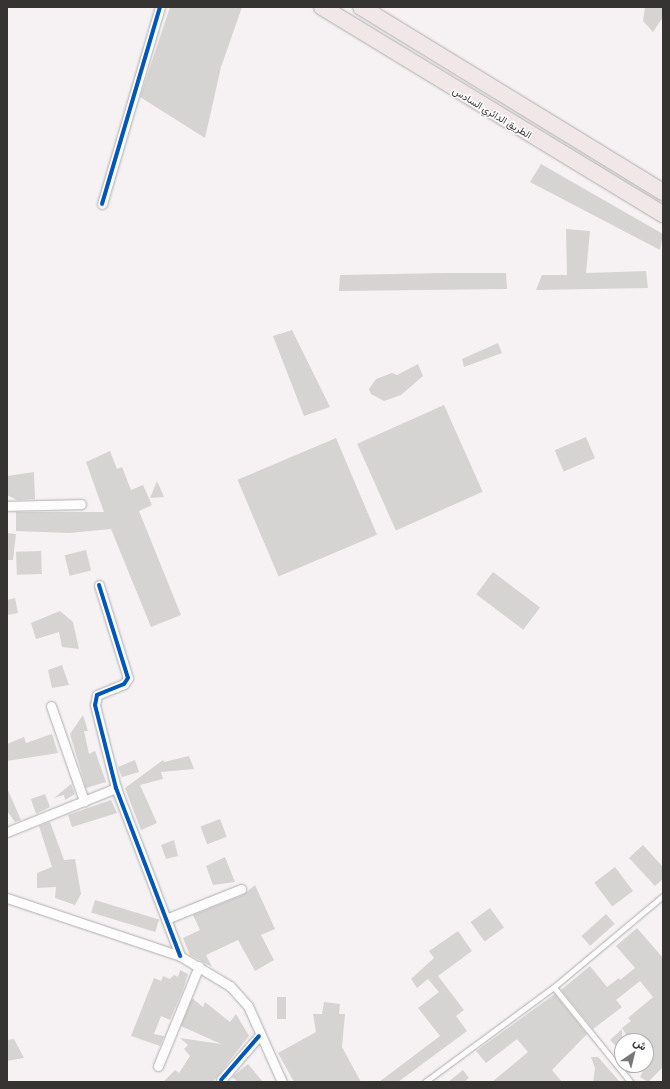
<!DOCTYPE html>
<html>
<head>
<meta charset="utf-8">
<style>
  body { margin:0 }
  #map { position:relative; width:670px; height:1089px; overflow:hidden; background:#f6f2f3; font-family:Commissioner,Vazirmatn,sans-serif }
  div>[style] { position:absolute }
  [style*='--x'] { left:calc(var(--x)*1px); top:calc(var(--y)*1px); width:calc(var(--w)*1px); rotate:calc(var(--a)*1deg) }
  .building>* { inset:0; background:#d6d3d3; transform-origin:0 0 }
  .roads { filter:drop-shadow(0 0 1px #aeacad) drop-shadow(0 0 1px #aeacad) }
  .lane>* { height:4.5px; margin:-2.25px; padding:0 2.25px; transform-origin:2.25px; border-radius:2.25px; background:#fefdfd }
  .street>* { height:9px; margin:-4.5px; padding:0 4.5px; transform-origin:4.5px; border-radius:4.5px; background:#fefdfd }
  .highway>* { height:16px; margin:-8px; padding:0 8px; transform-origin:8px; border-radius:8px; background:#f1e7e8 }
  .cycleway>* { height:4px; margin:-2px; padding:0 2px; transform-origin:2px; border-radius:2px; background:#0057b8 }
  span { translate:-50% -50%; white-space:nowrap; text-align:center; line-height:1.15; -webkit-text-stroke:3px #fff; paint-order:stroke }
  .street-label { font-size:10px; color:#363333 }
  .frame { position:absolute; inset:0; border:8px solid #363333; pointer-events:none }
  .north { position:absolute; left:614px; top:1033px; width:40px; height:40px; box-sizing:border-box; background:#fff; border:1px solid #afadad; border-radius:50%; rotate:35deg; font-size:11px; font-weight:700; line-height:16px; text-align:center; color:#363333 }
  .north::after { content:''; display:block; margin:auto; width:14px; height:18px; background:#797676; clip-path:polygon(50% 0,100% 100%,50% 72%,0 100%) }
</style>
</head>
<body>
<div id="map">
  <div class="building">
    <div style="clip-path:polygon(170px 7px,242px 7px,221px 67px,205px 138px,140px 97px)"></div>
    <div style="clip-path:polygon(645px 7px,663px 7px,663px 17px,653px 32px,643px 21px)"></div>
    <div style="clip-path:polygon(541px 164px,663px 234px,660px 250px,530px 182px)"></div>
    <div style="clip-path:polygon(566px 229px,590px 231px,586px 273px,646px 271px,648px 288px,536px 290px,542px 275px,567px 275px)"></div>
    <div style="clip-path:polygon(447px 273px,506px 273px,507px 289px,339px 291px,340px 275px)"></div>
    <div style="clip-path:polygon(292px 330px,330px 407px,304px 416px,273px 336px)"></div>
    <div style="clip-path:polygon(498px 343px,502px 353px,464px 367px,462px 359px)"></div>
    <div style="clip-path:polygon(418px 364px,423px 376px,401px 395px,384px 401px,371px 394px,369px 389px,376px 379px,392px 373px,397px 375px)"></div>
    <div style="left:444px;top:405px;width:95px;height:95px;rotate:66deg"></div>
    <div style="left:586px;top:437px;width:23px;height:34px;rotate:67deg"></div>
    <div style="left:336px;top:438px;width:105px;height:107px;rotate:67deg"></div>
    <div style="clip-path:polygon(110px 451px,117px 469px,122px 467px,131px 490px,143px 485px,152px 505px,139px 511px,181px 615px,151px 627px,111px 529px,69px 533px,16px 531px,16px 512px,104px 512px,86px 462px)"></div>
    <div style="clip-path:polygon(34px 472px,35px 499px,17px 500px,7px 495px,7px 476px)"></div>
    <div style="clip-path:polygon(157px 481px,164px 497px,150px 498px)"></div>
    <div style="clip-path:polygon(7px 533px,16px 534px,13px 560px,7px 560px)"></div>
    <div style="left:86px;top:550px;width:21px;height:22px;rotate:76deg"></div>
    <div style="left:41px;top:551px;width:23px;height:25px;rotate:88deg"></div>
    <div style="left:493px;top:572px;width:59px;height:28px;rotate:37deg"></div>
    <div style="clip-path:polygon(15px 598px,18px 613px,7px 615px,7px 600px)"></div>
    <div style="clip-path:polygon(60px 611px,73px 622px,79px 649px,62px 647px,59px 632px,36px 639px,31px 623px)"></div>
    <div style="clip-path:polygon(62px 665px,69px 685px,52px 688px,48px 670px)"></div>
    <div style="clip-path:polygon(83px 715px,88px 731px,84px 731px,89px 754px,95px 751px,106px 782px,86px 788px,70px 734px)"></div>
    <div style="clip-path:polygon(52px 734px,58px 753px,7px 761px,7px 744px,24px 737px,26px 743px)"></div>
    <div style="clip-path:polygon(189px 756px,194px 769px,161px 772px,163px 779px,140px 785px,157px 823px,141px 830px,125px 788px,163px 760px,164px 762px)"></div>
    <div style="clip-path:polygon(135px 760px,139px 772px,122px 777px,118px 767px)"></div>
    <div style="clip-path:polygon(71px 784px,75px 794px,65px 800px,64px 795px,54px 798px)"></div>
    <div style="clip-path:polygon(7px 788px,21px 820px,15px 822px,7px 811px)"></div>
    <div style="clip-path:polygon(45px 794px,50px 807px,36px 814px,31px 799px)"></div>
    <div style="clip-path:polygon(111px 800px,117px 813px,72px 827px,68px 815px)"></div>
    <div style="left:220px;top:819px;width:19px;height:21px;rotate:69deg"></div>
    <div style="clip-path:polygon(50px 822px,64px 860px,75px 859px,81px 894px,75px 905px,55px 898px,56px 887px,37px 888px,37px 873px,52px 867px,39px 826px)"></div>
    <div style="clip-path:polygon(174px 840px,178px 856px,166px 859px,161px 845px)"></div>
    <div style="clip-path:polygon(643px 845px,663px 867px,663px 879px,655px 886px,629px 858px)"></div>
    <div style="clip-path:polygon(225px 857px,235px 882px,213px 885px,206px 866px)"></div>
    <div style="left:615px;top:867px;width:30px;height:26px;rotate:53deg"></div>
    <div style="clip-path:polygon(255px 885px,275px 929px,261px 935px,274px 960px,255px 971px,238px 940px,206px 955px,212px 967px,190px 955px,183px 938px,200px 930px,193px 915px,243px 895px)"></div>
    <div style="left:95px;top:900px;width:67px;height:13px;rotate:17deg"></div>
    <div style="left:490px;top:908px;width:24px;height:24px;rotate:54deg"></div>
    <div style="left:606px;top:914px;width:13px;height:33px;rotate:48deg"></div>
    <div style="clip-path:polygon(637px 928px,663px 958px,663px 1067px,648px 1082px,640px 1077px,646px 1065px,646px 1041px,630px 1041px,622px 1028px,631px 1021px,628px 1018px,653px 997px,640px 981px,616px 1000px,622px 1007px,593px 1029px,561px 990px,590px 966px,607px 987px,619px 978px,620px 980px,635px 968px,616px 946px)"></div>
    <div style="clip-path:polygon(458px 931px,472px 951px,438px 976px,464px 1010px,456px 1016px,467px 1031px,398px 1082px,379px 1082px,440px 1036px,418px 1008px,439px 992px,428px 979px,417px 988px,411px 979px,434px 958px,429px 951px)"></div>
    <div style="clip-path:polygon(180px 970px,188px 974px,183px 990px,170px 1020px,161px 1016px,154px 1034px,164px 1036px,160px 1046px,131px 1036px,154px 978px,161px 981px,163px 976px,170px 979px,174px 975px,178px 977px)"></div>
    <div style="clip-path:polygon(555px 994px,587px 1034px,552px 1070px,562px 1082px,492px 1082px,528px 1052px,517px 1039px,486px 1063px,476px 1051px)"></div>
    <div style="left:277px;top:997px;width:9px;height:22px"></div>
    <div style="clip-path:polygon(192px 998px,203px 1007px,205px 1002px,230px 1022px,236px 1014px,249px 1036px,213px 1082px,163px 1082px,175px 1070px,179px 1073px,190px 1056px,184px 1049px,188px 1045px,180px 1038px,221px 1044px,181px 1026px)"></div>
    <div style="clip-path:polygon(324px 1002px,340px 1004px,339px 1014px,345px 1014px,342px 1047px,361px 1082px,294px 1082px,278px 1053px,316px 1032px,313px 1014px,322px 1014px)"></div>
    <div style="clip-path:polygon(622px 1029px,622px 1052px,610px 1040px)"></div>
    <div style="clip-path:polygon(14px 1039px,24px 1058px,7px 1061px,7px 1040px)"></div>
    <div style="clip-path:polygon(591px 1057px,598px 1057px,620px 1082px,593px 1082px,595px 1068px)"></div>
    <div style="clip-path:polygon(248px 1064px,263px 1082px,238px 1082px,232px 1077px)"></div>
    <div style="clip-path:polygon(463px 1070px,469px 1078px,464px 1082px,448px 1082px)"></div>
  </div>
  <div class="roads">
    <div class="lane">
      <div style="--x:554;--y:987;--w:122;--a:51"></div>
      <div style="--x:425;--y:1082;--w:160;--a:-36.4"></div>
      <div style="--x:554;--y:987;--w:142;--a:-39.9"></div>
    </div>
    <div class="street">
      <div style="--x:102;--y:204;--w:205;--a:-73.6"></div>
      <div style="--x:7;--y:506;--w:74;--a:-1.5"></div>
      <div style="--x:99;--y:585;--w:97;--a:72.7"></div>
      <div style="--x:128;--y:678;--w:7;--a:124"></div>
      <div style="--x:124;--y:684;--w:29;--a:158"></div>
      <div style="--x:97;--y:695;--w:10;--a:101"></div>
      <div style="--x:95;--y:705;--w:86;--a:75.8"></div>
      <div style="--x:116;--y:788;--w:180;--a:69.1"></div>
      <div style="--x:51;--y:706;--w:101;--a:70.8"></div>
      <div style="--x:7;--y:832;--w:118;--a:-22"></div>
      <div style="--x:7;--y:898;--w:182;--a:18.5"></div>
      <div style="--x:180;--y:956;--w:58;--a:31"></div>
      <div style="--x:230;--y:986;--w:27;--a:48"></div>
      <div style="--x:248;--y:1006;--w:83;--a:65.9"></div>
      <div style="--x:166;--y:919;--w:81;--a:-21.8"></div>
      <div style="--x:158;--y:1066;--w:108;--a:-67.7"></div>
      <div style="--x:221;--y:1080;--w:58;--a:-49.2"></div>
    </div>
    <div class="highway">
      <div style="--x:322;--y:7;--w:399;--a:31.3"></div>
      <div style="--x:361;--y:7;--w:354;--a:31.5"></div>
    </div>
  </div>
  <div class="cycleway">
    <div style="--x:102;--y:204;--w:205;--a:-73.6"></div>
    <div style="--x:99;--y:585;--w:97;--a:72.7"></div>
    <div style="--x:128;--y:678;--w:7;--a:124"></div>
    <div style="--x:124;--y:684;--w:29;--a:158"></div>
    <div style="--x:97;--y:695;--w:10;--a:101"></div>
    <div style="--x:95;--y:705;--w:86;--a:75.8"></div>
    <div style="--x:116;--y:788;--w:180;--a:69.1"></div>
    <div style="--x:221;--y:1080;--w:58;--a:-49.2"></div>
  </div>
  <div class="street-label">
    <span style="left:492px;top:113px;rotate:31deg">الطريق الدائري السادس</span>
  </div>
  <div class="frame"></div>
  <div class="north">ش</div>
</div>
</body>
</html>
